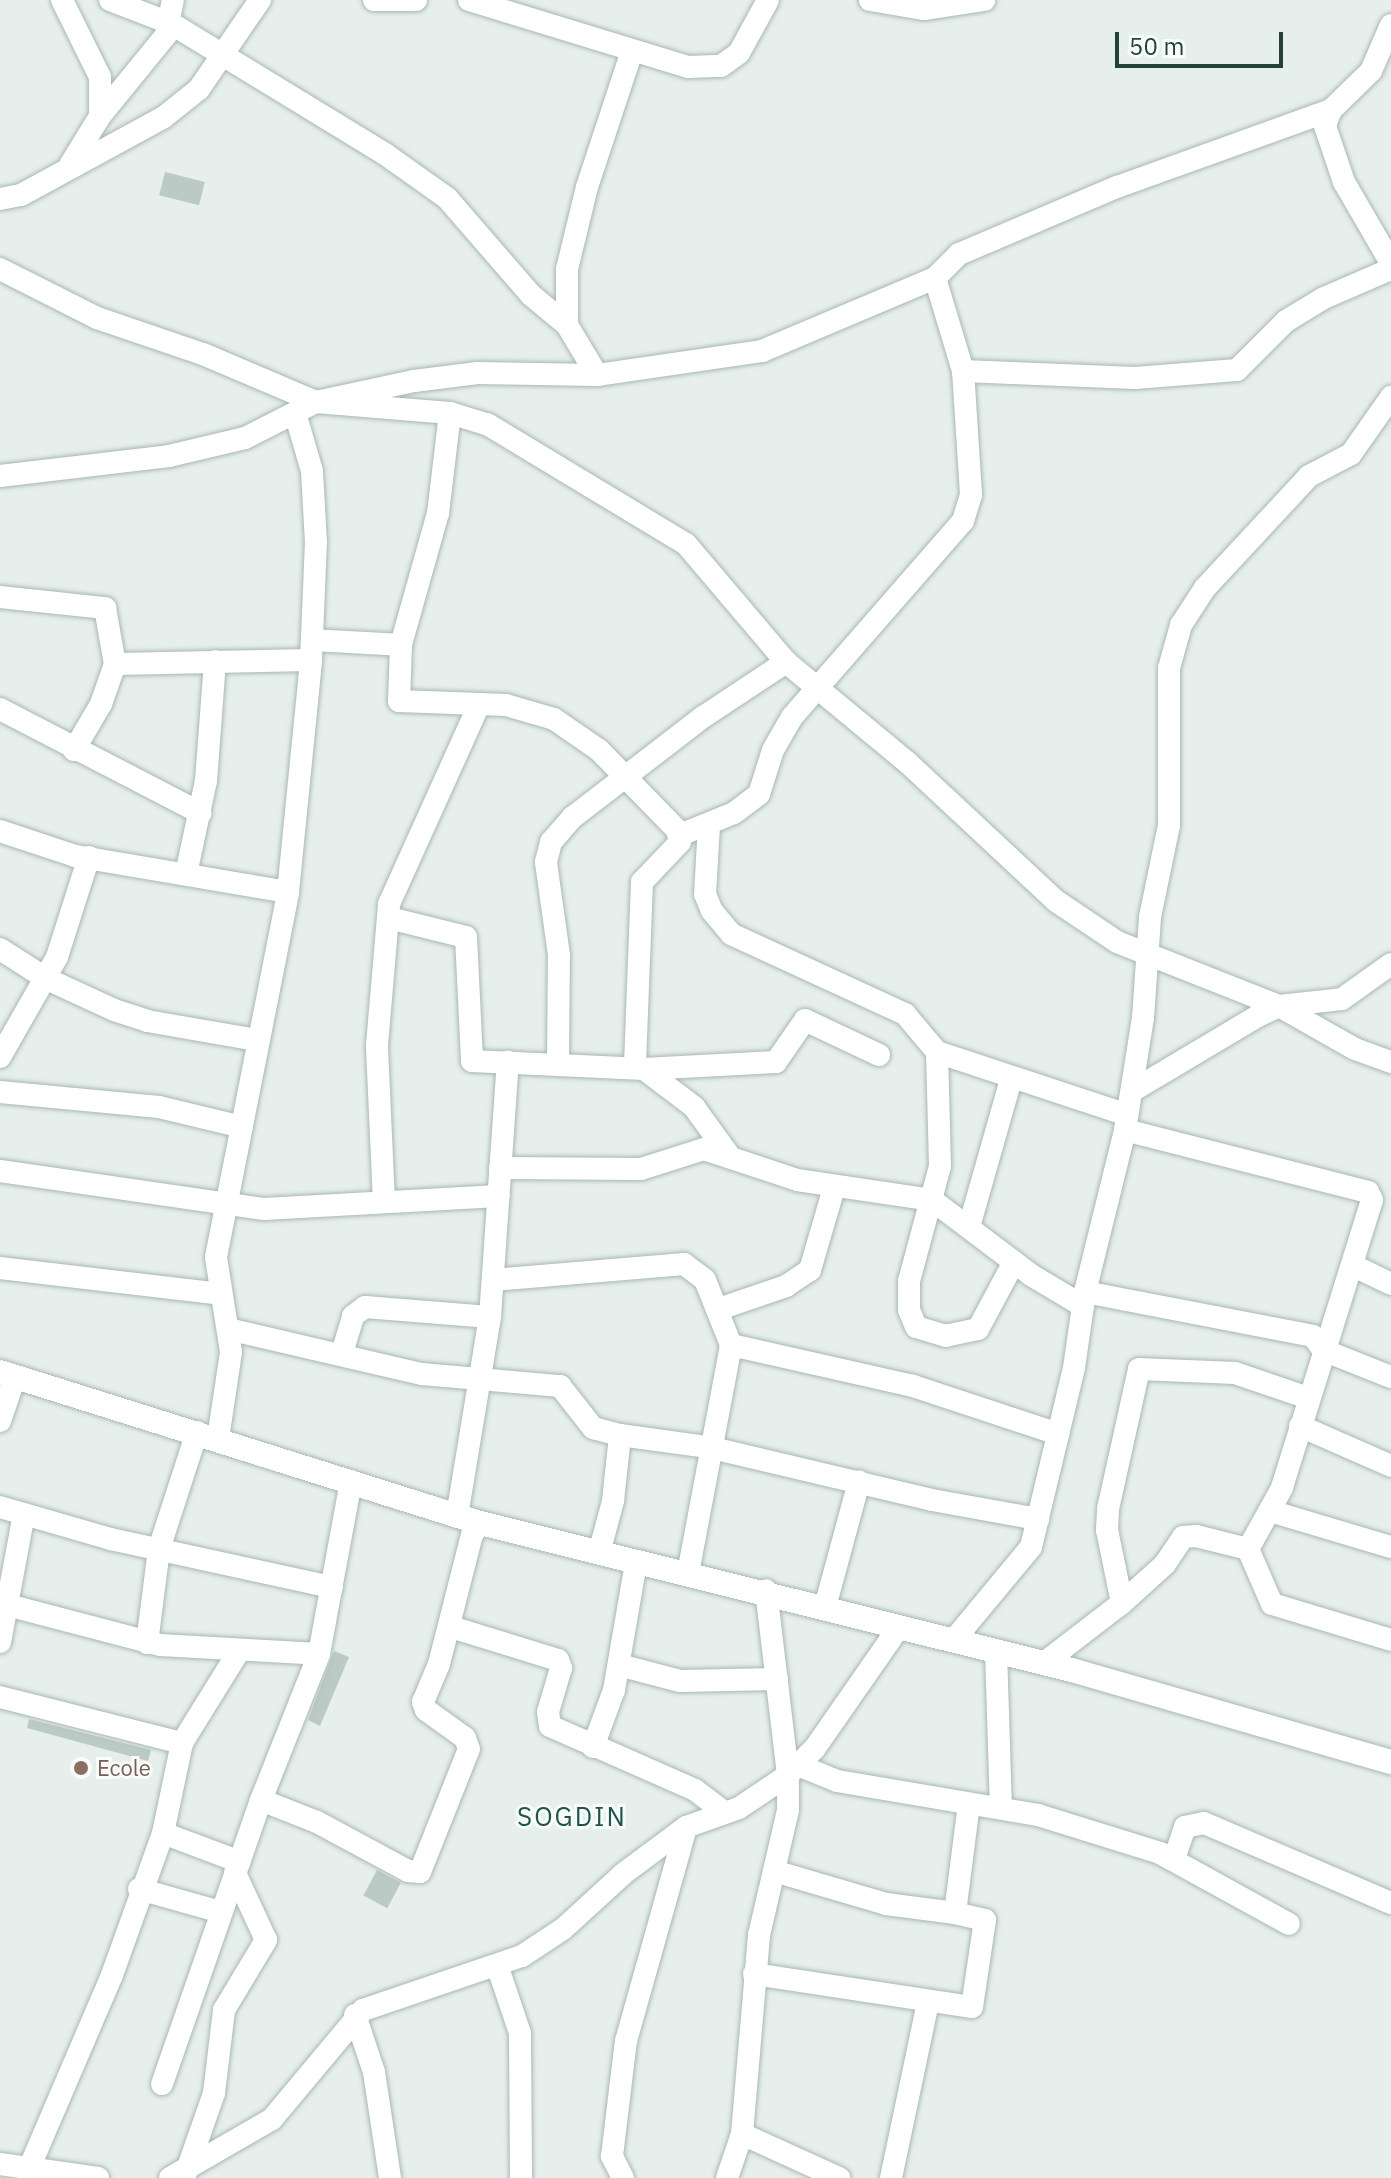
<!DOCTYPE html>
<html>
<head>
<meta charset="utf-8">
<style>
  body { margin:0 }
  #map { position:relative; width:1391px; height:2178px; overflow:hidden; background:#e6efeb; font-family:"IBM Plex Sans",sans-serif }
  div>[style] { position:absolute }
  [style*='--x'] { left:calc(var(--x)*1px); top:calc(var(--y)*1px); width:calc(var(--w)*1px); rotate:calc(var(--a)*1deg) }
  .building>* { inset:0; background:#bbcac4; transform-origin:0 0 }
  .roads { filter:drop-shadow(0 0 2px #a8b8b2) drop-shadow(0 0 2px #a8b8b2) }
  .street>* { height:22px; margin:-11px; padding:0 11px; transform-origin:11px; border-radius:11px; background:#fff }
  .secondary>* { height:24px; margin:-12px; padding:0 12px; transform-origin:12px; border-radius:12px; background:#fff }
  .dots>* { width:22px; height:22px; translate:-50% -50%; box-sizing:border-box; border:4px solid #f7fbf9; border-radius:50% }
  span { translate:-50% -50%; white-space:nowrap; text-align:center; line-height:1.15; -webkit-text-stroke:6px #f7fbf9; paint-order:stroke }
  .education-label { font-size:22px; color:#785e54 }
  .left { translate:0 -50%; text-align:left }
  .quarter-label { font-size:26px; color:#1f5548; letter-spacing:2px }
  .scale { position:absolute; left:1115px; top:32px; width:168px; height:36px; box-sizing:border-box; border:4px solid #24423a; border-top:0; padding-left:10px; font-size:24px; line-height:28px; white-space:nowrap; color:#24423a; -webkit-text-stroke:6px #f7fbf9; paint-order:stroke }
</style>
</head>
<body>
<div id="map">
  <div class="building">
    <div style="left:165px;top:172px;width:41px;height:24px;rotate:14deg"></div>
    <div style="clip-path:polygon(334px 1651px,349px 1657px,320px 1726px,308px 1720px)"></div>
    <div style="clip-path:polygon(29px 1719px,151px 1750px,148px 1761px,27px 1728px)"></div>
    <div style="left:377px;top:1870px;width:27px;height:29px;rotate:28deg"></div>
  </div>
  <div class="roads">
    <div class="street">
      <div style="--x:62;--y:0;--w:86;--a:63.7"></div>
      <div style="--x:100;--y:77;--w:39;--a:90"></div>
      <div style="--x:110;--y:0;--w:66;--a:21.2"></div>
      <div style="--x:172;--y:24;--w:250;--a:31.4"></div>
      <div style="--x:385;--y:154;--w:76;--a:35.4"></div>
      <div style="--x:447;--y:198;--w:128;--a:49.1"></div>
      <div style="--x:531;--y:295;--w:47;--a:39.8"></div>
      <div style="--x:374;--y:0;--w:42;--a:0"></div>
      <div style="--x:469;--y:0;--w:229;--a:17"></div>
      <div style="--x:688;--y:67;--w:33;--a:-2"></div>
      <div style="--x:721;--y:66;--w:22;--a:-36"></div>
      <div style="--x:739;--y:53;--w:60;--a:-61.3"></div>
      <div style="--x:870;--y:0;--w:55;--a:9.5"></div>
      <div style="--x:924;--y:9;--w:61;--a:-8.5"></div>
      <div style="--x:1391;--y:25;--w:50;--a:113.5"></div>
      <div style="--x:1371;--y:71;--w:56;--a:135.7"></div>
      <div style="--x:1331;--y:110;--w:17;--a:111"></div>
      <div style="--x:1325;--y:126;--w:59;--a:71.3"></div>
      <div style="--x:1344;--y:182;--w:94;--a:59.9"></div>
      <div style="--x:70;--y:165;--w:57;--a:-58.5"></div>
      <div style="--x:100;--y:116;--w:104;--a:-50.8"></div>
      <div style="--x:166;--y:35;--w:36;--a:-79"></div>
      <div style="--x:0;--y:199;--w:21;--a:-11"></div>
      <div style="--x:21;--y:195;--w:163;--a:-28.6"></div>
      <div style="--x:164;--y:117;--w:45;--a:-38.7"></div>
      <div style="--x:199;--y:89;--w:108;--a:-55.6"></div>
      <div style="--x:0;--y:269;--w:109;--a:26.8"></div>
      <div style="--x:97;--y:318;--w:112;--a:18.8"></div>
      <div style="--x:203;--y:354;--w:123;--a:23"></div>
      <div style="--x:316;--y:402;--w:134;--a:4.7"></div>
      <div style="--x:450;--y:413;--w:39;--a:17"></div>
      <div style="--x:487;--y:424;--w:232;--a:31.1"></div>
      <div style="--x:686;--y:544;--w:155;--a:49.7"></div>
      <div style="--x:786;--y:662;--w:158;--a:39.6"></div>
      <div style="--x:908;--y:763;--w:202;--a:43"></div>
      <div style="--x:1056;--y:901;--w:73;--a:33.9"></div>
      <div style="--x:1117;--y:942;--w:174;--a:21.6"></div>
      <div style="--x:1279;--y:1006;--w:87;--a:29.5"></div>
      <div style="--x:1355;--y:1049;--w:38;--a:20"></div>
      <div style="--x:935;--y:278;--w:97;--a:73.2"></div>
      <div style="--x:963;--y:371;--w:172;--a:2.3"></div>
      <div style="--x:1135;--y:378;--w:102;--a:-4.5"></div>
      <div style="--x:1237;--y:370;--w:69;--a:-45"></div>
      <div style="--x:1286;--y:321;--w:44;--a:-31.2"></div>
      <div style="--x:1324;--y:298;--w:73;--a:-23.4"></div>
      <div style="--x:597;--y:375;--w:58;--a:-121"></div>
      <div style="--x:567;--y:325;--w:56;--a:-90"></div>
      <div style="--x:567;--y:269;--w:84;--a:-76.3"></div>
      <div style="--x:587;--y:187;--w:143;--a:-71.7"></div>
      <div style="--x:450;--y:413;--w:101;--a:96.8"></div>
      <div style="--x:438;--y:513;--w:137;--a:105.7"></div>
      <div style="--x:401;--y:645;--w:56;--a:92"></div>
      <div style="--x:399;--y:701;--w:107;--a:2.1"></div>
      <div style="--x:506;--y:705;--w:50;--a:16.3"></div>
      <div style="--x:554;--y:719;--w:55;--a:34.6"></div>
      <div style="--x:599;--y:750;--w:112;--a:45.7"></div>
      <div style="--x:677;--y:830;--w:12;--a:76"></div>
      <div style="--x:680;--y:842;--w:55;--a:133.5"></div>
      <div style="--x:642;--y:882;--w:186;--a:92.2"></div>
      <div style="--x:0;--y:476;--w:170;--a:-6.7"></div>
      <div style="--x:169;--y:456;--w:78;--a:-13.3"></div>
      <div style="--x:245;--y:438;--w:80;--a:-26.9"></div>
      <div style="--x:316;--y:402;--w:100;--a:-12.1"></div>
      <div style="--x:414;--y:381;--w:64;--a:-7.2"></div>
      <div style="--x:477;--y:373;--w:120;--a:1"></div>
      <div style="--x:597;--y:375;--w:167;--a:-8.3"></div>
      <div style="--x:762;--y:351;--w:188;--a:-22.9"></div>
      <div style="--x:935;--y:278;--w:34;--a:-45"></div>
      <div style="--x:959;--y:254;--w:172;--a:-23"></div>
      <div style="--x:1117;--y:187;--w:227;--a:-19.8"></div>
      <div style="--x:0;--y:597;--w:106;--a:6"></div>
      <div style="--x:105;--y:608;--w:57;--a:79.9"></div>
      <div style="--x:312;--y:640;--w:89;--a:3.2"></div>
      <div style="--x:0;--y:709;--w:226;--a:27.4"></div>
      <div style="--x:74;--y:750;--w:53;--a:-59.6"></div>
      <div style="--x:101;--y:704;--w:42;--a:-70.7"></div>
      <div style="--x:115;--y:664;--w:196;--a:-1.2"></div>
      <div style="--x:709;--y:825;--w:69;--a:93.3"></div>
      <div style="--x:705;--y:894;--w:18;--a:68"></div>
      <div style="--x:712;--y:911;--w:30;--a:50"></div>
      <div style="--x:731;--y:934;--w:192;--a:24.7"></div>
      <div style="--x:905;--y:1014;--w:50;--a:49.9"></div>
      <div style="--x:0;--y:831;--w:79;--a:18.4"></div>
      <div style="--x:75;--y:856;--w:216;--a:9.6"></div>
      <div style="--x:680;--y:835;--w:58;--a:-22.2"></div>
      <div style="--x:734;--y:813;--w:31;--a:-37"></div>
      <div style="--x:759;--y:794;--w:46;--a:-72.3"></div>
      <div style="--x:773;--y:750;--w:38;--a:-60"></div>
      <div style="--x:792;--y:717;--w:260;--a:-48.9"></div>
      <div style="--x:963;--y:521;--w:28;--a:-73"></div>
      <div style="--x:971;--y:494;--w:123;--a:-93.7"></div>
      <div style="--x:186;--y:874;--w:95;--a:-77.9"></div>
      <div style="--x:206;--y:781;--w:120;--a:-85.7"></div>
      <div style="--x:389;--y:918;--w:79;--a:13.9"></div>
      <div style="--x:466;--y:937;--w:124;--a:87.2"></div>
      <div style="--x:472;--y:1061;--w:172;--a:2.7"></div>
      <div style="--x:644;--y:1069;--w:63;--a:37.2"></div>
      <div style="--x:694;--y:1107;--w:58;--a:54.1"></div>
      <div style="--x:0;--y:949;--w:56;--a:32.6"></div>
      <div style="--x:47;--y:979;--w:74;--a:24.8"></div>
      <div style="--x:114;--y:1010;--w:35;--a:18"></div>
      <div style="--x:147;--y:1021;--w:112;--a:9.8"></div>
      <div style="--x:0;--y:1057;--w:115;--a:-60.3"></div>
      <div style="--x:57;--y:957;--w:105;--a:-72.3"></div>
      <div style="--x:558;--y:1062;--w:107;--a:-89.5"></div>
      <div style="--x:559;--y:955;--w:94;--a:-98"></div>
      <div style="--x:546;--y:862;--w:21;--a:-76"></div>
      <div style="--x:551;--y:842;--w:33;--a:-49"></div>
      <div style="--x:573;--y:817;--w:164;--a:-37.6"></div>
      <div style="--x:703;--y:717;--w:100;--a:-33.5"></div>
      <div style="--x:644;--y:1069;--w:132;--a:-3"></div>
      <div style="--x:776;--y:1062;--w:51;--a:-55.4"></div>
      <div style="--x:805;--y:1020;--w:82;--a:25.3"></div>
      <div style="--x:1132;--y:1091;--w:147;--a:-30.8"></div>
      <div style="--x:1258;--y:1016;--w:23;--a:-25"></div>
      <div style="--x:1279;--y:1006;--w:63;--a:-6.3"></div>
      <div style="--x:1342;--y:999;--w:60;--a:-35.5"></div>
      <div style="--x:0;--y:1092;--w:160;--a:5.4"></div>
      <div style="--x:159;--y:1107;--w:85;--a:13.5"></div>
      <div style="--x:1125;--y:1130;--w:251;--a:14.3"></div>
      <div style="--x:1368;--y:1192;--w:9;--a:63"></div>
      <div style="--x:1372;--y:1200;--w:302;--a:107.4"></div>
      <div style="--x:1282;--y:1488;--w:70;--a:119.1"></div>
      <div style="--x:500;--y:1168;--w:141;--a:0.4"></div>
      <div style="--x:641;--y:1169;--w:66;--a:-17.6"></div>
      <div style="--x:704;--y:1149;--w:98;--a:18.4"></div>
      <div style="--x:797;--y:1180;--w:136;--a:8.4"></div>
      <div style="--x:932;--y:1200;--w:124;--a:37.1"></div>
      <div style="--x:1031;--y:1275;--w:61;--a:30.8"></div>
      <div style="--x:0;--y:1171;--w:267;--a:8.2"></div>
      <div style="--x:264;--y:1209;--w:235;--a:-3.2"></div>
      <div style="--x:384;--y:1202;--w:157;--a:-92.6"></div>
      <div style="--x:377;--y:1045;--w:142;--a:-85.1"></div>
      <div style="--x:389;--y:904;--w:218;--a:-65.7"></div>
      <div style="--x:969;--y:1227;--w:153;--a:-74.1"></div>
      <div style="--x:1014;--y:1262;--w:76;--a:118.2"></div>
      <div style="--x:978;--y:1329;--w:33;--a:168"></div>
      <div style="--x:946;--y:1336;--w:31;--a:-163"></div>
      <div style="--x:916;--y:1327;--w:18;--a:-112"></div>
      <div style="--x:909;--y:1310;--w:29;--a:-90"></div>
      <div style="--x:909;--y:1281;--w:119;--a:-74.9"></div>
      <div style="--x:940;--y:1166;--w:114;--a:-91.5"></div>
      <div style="--x:937;--y:1052;--w:200;--a:18.3"></div>
      <div style="--x:1354;--y:1266;--w:41;--a:25.9"></div>
      <div style="--x:0;--y:1268;--w:222;--a:6.7"></div>
      <div style="--x:493;--y:1280;--w:192;--a:-4.8"></div>
      <div style="--x:684;--y:1264;--w:26;--a:37"></div>
      <div style="--x:705;--y:1280;--w:70;--a:68.2"></div>
      <div style="--x:1085;--y:1292;--w:232;--a:10.9"></div>
      <div style="--x:1313;--y:1336;--w:17;--a:54"></div>
      <div style="--x:1323;--y:1350;--w:73;--a:21.7"></div>
      <div style="--x:719;--y:1309;--w:71;--a:-18.9"></div>
      <div style="--x:786;--y:1286;--w:29;--a:-34"></div>
      <div style="--x:810;--y:1270;--w:85;--a:-73.7"></div>
      <div style="--x:228;--y:1329;--w:199;--a:13.1"></div>
      <div style="--x:422;--y:1374;--w:139;--a:5"></div>
      <div style="--x:560;--y:1386;--w:53;--a:51.8"></div>
      <div style="--x:593;--y:1428;--w:28;--a:15"></div>
      <div style="--x:342;--y:1353;--w:39;--a:-73"></div>
      <div style="--x:353;--y:1316;--w:15;--a:-37"></div>
      <div style="--x:365;--y:1307;--w:125;--a:4.6"></div>
      <div style="--x:0;--y:1421;--w:46;--a:-71.2"></div>
      <div style="--x:1300;--y:1426;--w:99;--a:23.7"></div>
      <div style="--x:218;--y:1439;--w:88;--a:-81.5"></div>
      <div style="--x:231;--y:1352;--w:96;--a:-99"></div>
      <div style="--x:216;--y:1257;--w:372;--a:-78.8"></div>
      <div style="--x:288;--y:892;--w:233;--a:-84.3"></div>
      <div style="--x:311;--y:660;--w:117;--a:-87.6"></div>
      <div style="--x:316;--y:543;--w:72;--a:-93.2"></div>
      <div style="--x:312;--y:471;--w:60;--a:-106.3"></div>
      <div style="--x:0;--y:1507;--w:116;--a:16.1"></div>
      <div style="--x:111;--y:1539;--w:226;--a:12.3"></div>
      <div style="--x:1270;--y:1511;--w:126;--a:16.6"></div>
      <div style="--x:457;--y:1516;--w:202;--a:-80.6"></div>
      <div style="--x:490;--y:1317;--w:256;--a:-86"></div>
      <div style="--x:599;--y:1553;--w:54;--a:-74.9"></div>
      <div style="--x:613;--y:1501;--w:66;--a:-83.9"></div>
      <div style="--x:620;--y:1435;--w:89;--a:7.8"></div>
      <div style="--x:708;--y:1447;--w:230;--a:13.3"></div>
      <div style="--x:932;--y:1500;--w:108;--a:10.2"></div>
      <div style="--x:688;--y:1573;--w:232;--a:-79.3"></div>
      <div style="--x:731;--y:1345;--w:187;--a:12.7"></div>
      <div style="--x:913;--y:1386;--w:153;--a:18.3"></div>
      <div style="--x:0;--y:1603;--w:165;--a:14.7"></div>
      <div style="--x:160;--y:1645;--w:159;--a:3.2"></div>
      <div style="--x:1122;--y:1603;--w:75;--a:-101.6"></div>
      <div style="--x:1107;--y:1530;--w:21;--a:-87"></div>
      <div style="--x:1108;--y:1509;--w:143;--a:-77.5"></div>
      <div style="--x:1139;--y:1369;--w:96;--a:2.4"></div>
      <div style="--x:1235;--y:1373;--w:77;--a:18.9"></div>
      <div style="--x:825;--y:1607;--w:130;--a:-74.8"></div>
      <div style="--x:451;--y:1627;--w:112;--a:17.1"></div>
      <div style="--x:558;--y:1660;--w:9;--a:69"></div>
      <div style="--x:561;--y:1668;--w:46;--a:106.5"></div>
      <div style="--x:548;--y:1712;--w:14;--a:82"></div>
      <div style="--x:550;--y:1726;--w:158;--a:23.8"></div>
      <div style="--x:695;--y:1790;--w:36;--a:37"></div>
      <div style="--x:953;--y:1641;--w:122;--a:-50.3"></div>
      <div style="--x:1031;--y:1547;--w:184;--a:-76.5"></div>
      <div style="--x:1074;--y:1368;--w:77;--a:-81.8"></div>
      <div style="--x:1085;--y:1292;--w:167;--a:-76.1"></div>
      <div style="--x:1125;--y:1130;--w:113;--a:-80.9"></div>
      <div style="--x:1143;--y:1018;--w:101;--a:-86"></div>
      <div style="--x:1150;--y:917;--w:94;--a:-78.3"></div>
      <div style="--x:1169;--y:825;--w:157;--a:-90"></div>
      <div style="--x:1169;--y:668;--w:45;--a:-74.4"></div>
      <div style="--x:1181;--y:625;--w:44;--a:-57"></div>
      <div style="--x:1205;--y:588;--w:153;--a:-47.1"></div>
      <div style="--x:1309;--y:476;--w:47;--a:-27.6"></div>
      <div style="--x:1351;--y:454;--w:70;--a:-54.9"></div>
      <div style="--x:0;--y:1642;--w:130;--a:-79.4"></div>
      <div style="--x:147;--y:1643;--w:95;--a:-82.7"></div>
      <div style="--x:159;--y:1549;--w:123;--a:-72"></div>
      <div style="--x:239;--y:1651;--w:108;--a:121.8"></div>
      <div style="--x:182;--y:1743;--w:92;--a:101.9"></div>
      <div style="--x:163;--y:1833;--w:82;--a:20.6"></div>
      <div style="--x:996;--y:1651;--w:156;--a:88.2"></div>
      <div style="--x:1044;--y:1663;--w:98;--a:-37.6"></div>
      <div style="--x:1122;--y:1603;--w:58;--a:-42.2"></div>
      <div style="--x:1165;--y:1564;--w:32;--a:-56"></div>
      <div style="--x:1183;--y:1537;--w:13;--a:-4"></div>
      <div style="--x:1196;--y:1536;--w:54;--a:14"></div>
      <div style="--x:1248;--y:1549;--w:60;--a:66.4"></div>
      <div style="--x:1272;--y:1604;--w:124;--a:16.8"></div>
      <div style="--x:619;--y:1665;--w:63;--a:14.7"></div>
      <div style="--x:680;--y:1681;--w:97;--a:-1.2"></div>
      <div style="--x:0;--y:1697;--w:188;--a:14.2"></div>
      <div style="--x:593;--y:1747;--w:61;--a:-69.8"></div>
      <div style="--x:614;--y:1690;--w:130;--a:-80.2"></div>
      <div style="--x:798;--y:1765;--w:42;--a:22.3"></div>
      <div style="--x:837;--y:1781;--w:204;--a:9.6"></div>
      <div style="--x:1038;--y:1815;--w:128;--a:17.3"></div>
      <div style="--x:1160;--y:1853;--w:147;--a:28.8"></div>
      <div style="--x:261;--y:1800;--w:60;--a:21.4"></div>
      <div style="--x:317;--y:1822;--w:103;--a:28.3"></div>
      <div style="--x:408;--y:1871;--w:12;--a:5"></div>
      <div style="--x:420;--y:1872;--w:132;--a:-68.3"></div>
      <div style="--x:469;--y:1749;--w:12;--a:-110"></div>
      <div style="--x:465;--y:1738;--w:48;--a:-144.3"></div>
      <div style="--x:426;--y:1710;--w:9;--a:-111"></div>
      <div style="--x:423;--y:1702;--w:41;--a:-67.2"></div>
      <div style="--x:439;--y:1664;--w:133;--a:-75.7"></div>
      <div style="--x:472;--y:1535;--w:14;--a:-56"></div>
      <div style="--x:1174;--y:1859;--w:34;--a:-71"></div>
      <div style="--x:1185;--y:1827;--w:19;--a:-12"></div>
      <div style="--x:1204;--y:1823;--w:203;--a:23.2"></div>
      <div style="--x:774;--y:1871;--w:117;--a:16.4"></div>
      <div style="--x:886;--y:1904;--w:70;--a:7.4"></div>
      <div style="--x:955;--y:1913;--w:110;--a:-82.7"></div>
      <div style="--x:139;--y:1889;--w:85;--a:15.7"></div>
      <div style="--x:497;--y:1965;--w:72;--a:71.3"></div>
      <div style="--x:520;--y:2033;--w:145;--a:89.6"></div>
      <div style="--x:754;--y:1974;--w:220;--a:8.6"></div>
      <div style="--x:972;--y:2007;--w:88;--a:-81.5"></div>
      <div style="--x:985;--y:1920;--w:31;--a:-167"></div>
      <div style="--x:355;--y:2015;--w:60;--a:71.6"></div>
      <div style="--x:374;--y:2072;--w:107;--a:81.4"></div>
      <div style="--x:162;--y:2084;--w:301;--a:-70.8"></div>
      <div style="--x:261;--y:1800;--w:157;--a:-68.3"></div>
      <div style="--x:319;--y:1654;--w:176;--a:-79.5"></div>
      <div style="--x:742;--y:2134;--w:107;--a:24.4"></div>
      <div style="--x:0;--y:2164;--w:99;--a:8.1"></div>
      <div style="--x:28;--y:2171;--w:213;--a:-66.8"></div>
      <div style="--x:112;--y:1975;--w:151;--a:-70.2"></div>
      <div style="--x:186;--y:2173;--w:85;--a:-70.7"></div>
      <div style="--x:214;--y:2093;--w:84;--a:-83.1"></div>
      <div style="--x:224;--y:2010;--w:82;--a:-59"></div>
      <div style="--x:266;--y:1940;--w:74;--a:-114.8"></div>
      <div style="--x:170;--y:2178;--w:118;--a:-30"></div>
      <div style="--x:272;--y:2119;--w:142;--a:-50.1"></div>
      <div style="--x:363;--y:2010;--w:168;--a:-18.8"></div>
      <div style="--x:522;--y:1956;--w:49;--a:-33.4"></div>
      <div style="--x:563;--y:1929;--w:81;--a:-42.5"></div>
      <div style="--x:623;--y:1874;--w:79;--a:-36.7"></div>
      <div style="--x:686;--y:1827;--w:56;--a:-19.7"></div>
      <div style="--x:739;--y:1808;--w:59;--a:-34"></div>
      <div style="--x:788;--y:1775;--w:38;--a:-45"></div>
      <div style="--x:815;--y:1748;--w:147;--a:-55.2"></div>
      <div style="--x:623;--y:2178;--w:25;--a:-117"></div>
      <div style="--x:612;--y:2156;--w:116;--a:-83.1"></div>
      <div style="--x:626;--y:2041;--w:222;--a:-74.3"></div>
      <div style="--x:727;--y:2178;--w:46;--a:-71.2"></div>
      <div style="--x:742;--y:2134;--w:200;--a:-85.1"></div>
      <div style="--x:759;--y:1935;--w:128;--a:-76.9"></div>
      <div style="--x:788;--y:1810;--w:35;--a:-90"></div>
      <div style="--x:788;--y:1775;--w:186;--a:-96.8"></div>
      <div style="--x:891;--y:2178;--w:179;--a:-78.1"></div>
    </div>
    <div class="secondary">
      <div style="--x:0;--y:1372;--w:503;--a:17.46"></div>
      <div style="--x:480;--y:1523;--w:610;--a:13.95"></div>
      <div style="--x:1072;--y:1670;--w:332;--a:16.1"></div>
    </div>
  </div>
  <div class="dots">
    <div style="left:81px;top:1768px;background:#8d6e63"></div>
  </div>
  <div class="education-label">
    <span class="left" style="left:97px;top:1768px">Ecole</span>
  </div>
  <div class="quarter-label">
    <span style="left:572px;top:1817px">SOGDIN</span>
  </div>
  <div class="scale">50 m</div>
</div>
</body>
</html>
